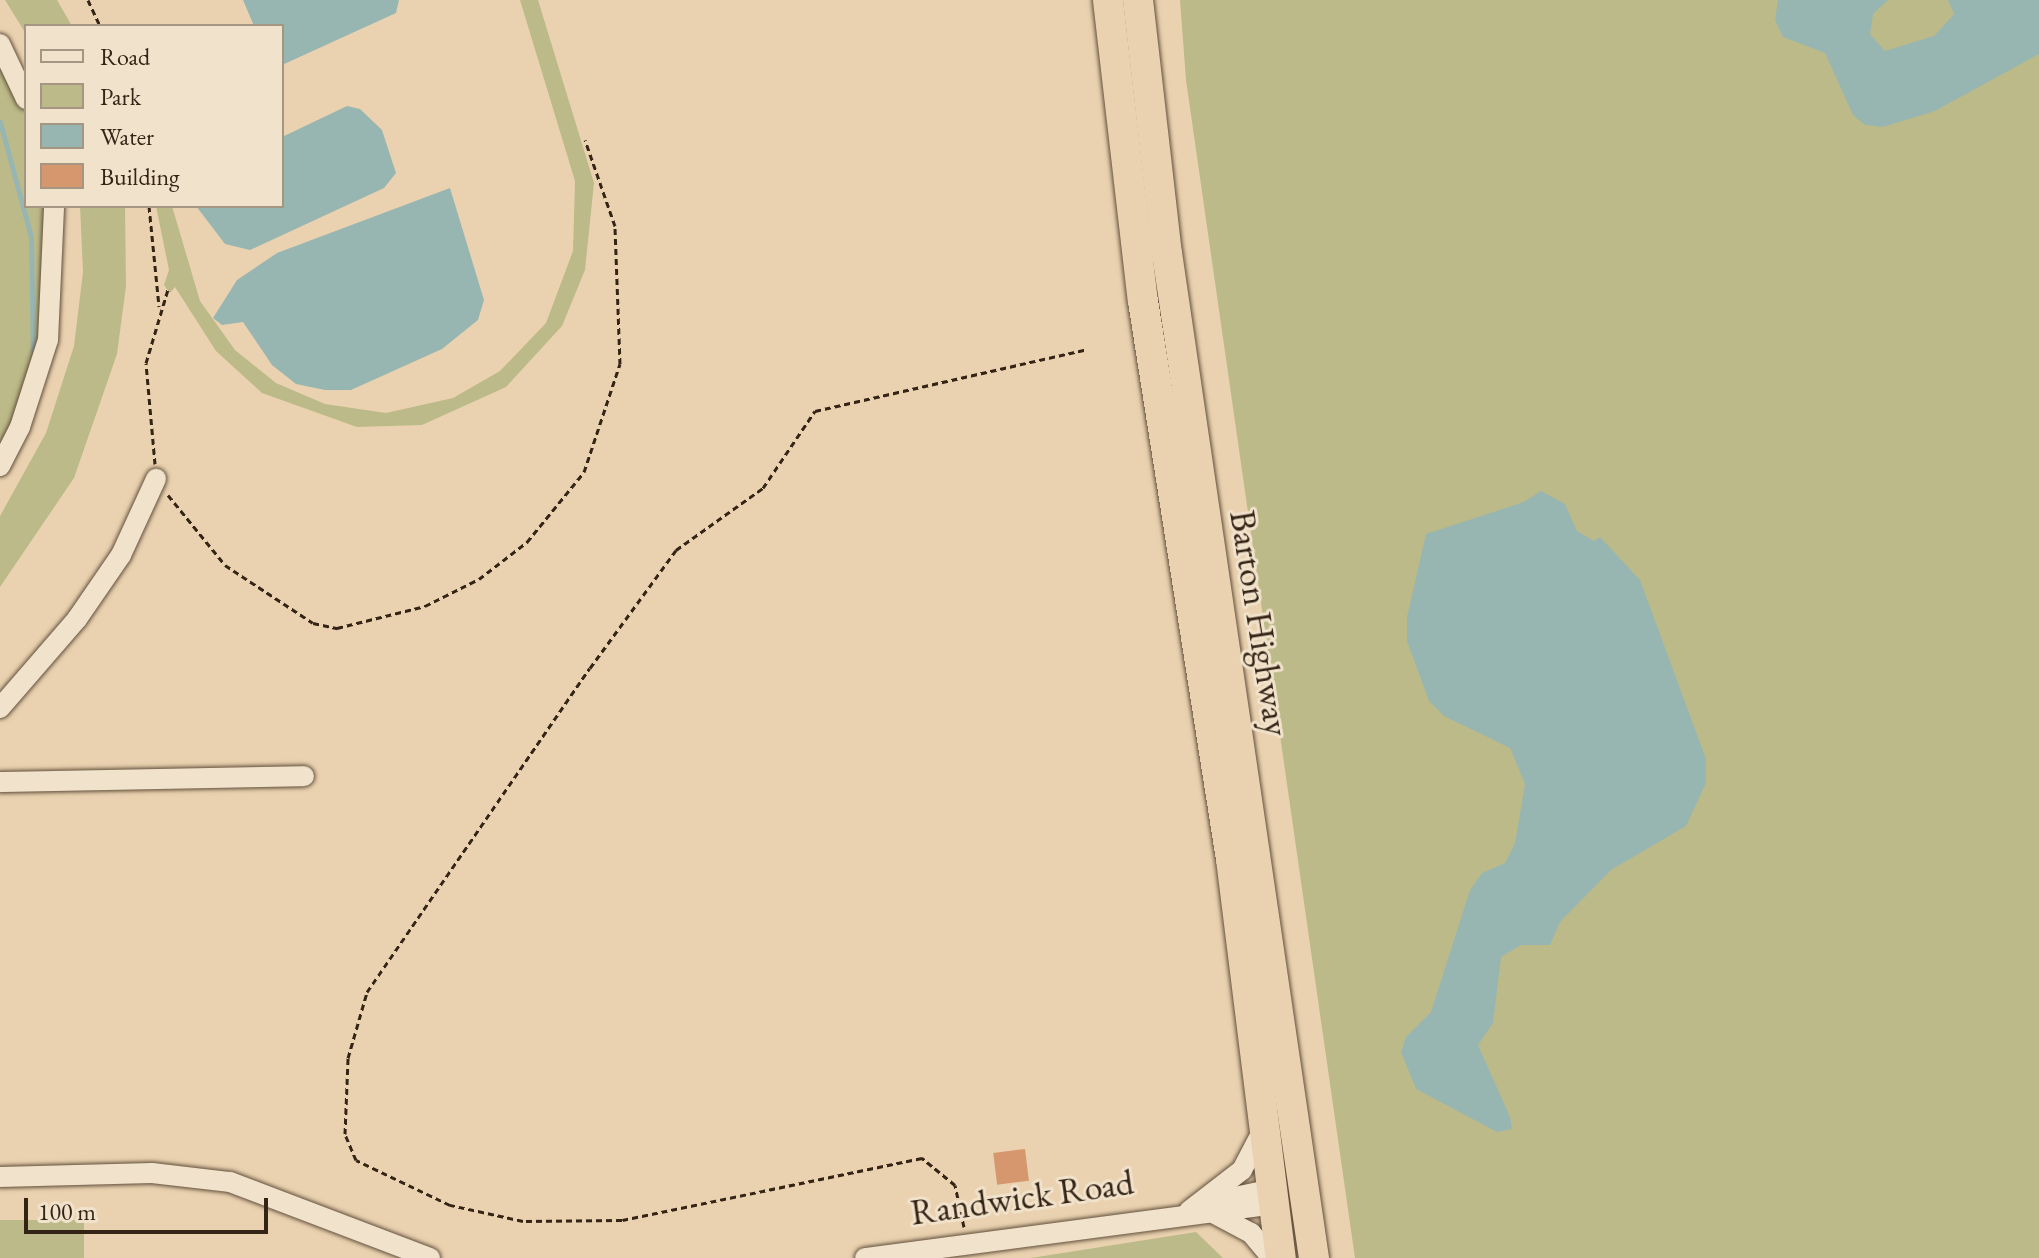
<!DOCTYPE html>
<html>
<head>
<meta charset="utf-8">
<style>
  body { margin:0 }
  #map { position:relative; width:2039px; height:1258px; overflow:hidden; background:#ead2b0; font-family:"EB Garamond",serif }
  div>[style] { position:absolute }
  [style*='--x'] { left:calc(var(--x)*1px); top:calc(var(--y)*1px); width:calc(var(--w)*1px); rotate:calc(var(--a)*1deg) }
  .green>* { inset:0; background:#bcba88; transform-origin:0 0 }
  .water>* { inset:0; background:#98b6b1 }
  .stream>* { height:5px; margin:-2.5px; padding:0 2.5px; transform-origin:2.5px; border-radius:2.5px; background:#98b6b1 }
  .building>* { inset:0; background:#d6976e; transform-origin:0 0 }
  .path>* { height:3px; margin-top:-1.5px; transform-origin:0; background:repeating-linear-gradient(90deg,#342415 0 6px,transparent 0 10px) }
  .roads { filter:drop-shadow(0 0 2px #62503c) drop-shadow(0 0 2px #62503c) }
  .minor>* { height:20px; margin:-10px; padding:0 10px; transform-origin:10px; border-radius:10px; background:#f1e2cc }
  .highway>* { height:30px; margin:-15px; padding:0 15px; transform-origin:15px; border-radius:15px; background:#ead2b0 }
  span { translate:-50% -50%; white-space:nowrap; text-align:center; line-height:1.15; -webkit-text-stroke:6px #f1e2cc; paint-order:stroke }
  .street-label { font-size:36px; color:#342415 }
  .legend { position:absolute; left:24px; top:24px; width:260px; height:184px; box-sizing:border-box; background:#f1e2cc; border:2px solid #a59683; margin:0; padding:10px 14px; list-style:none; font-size:24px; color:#342415 }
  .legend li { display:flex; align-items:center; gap:16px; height:40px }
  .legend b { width:40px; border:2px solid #a59683 }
  .scale { position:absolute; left:24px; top:1198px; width:244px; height:36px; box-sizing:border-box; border:4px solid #342415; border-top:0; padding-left:10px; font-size:24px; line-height:28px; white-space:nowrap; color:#342415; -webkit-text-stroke:6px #f1e2cc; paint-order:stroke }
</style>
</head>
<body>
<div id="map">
  <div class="green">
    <div style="clip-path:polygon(5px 0,57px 0,72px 26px,26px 26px,26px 34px)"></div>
    <div style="clip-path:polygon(520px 0,538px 0,594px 183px,585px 270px,562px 326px,506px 387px,422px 425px,357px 427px,262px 393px,216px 351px,175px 287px,170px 293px,164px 285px,169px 270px,156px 206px,172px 206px,200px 301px,235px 350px,276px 383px,325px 404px,386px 413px,453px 398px,500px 371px,546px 323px,573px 251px,575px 181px)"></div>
    <div style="clip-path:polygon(1180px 0,2039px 0,2039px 1258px,1355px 1258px,1186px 80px)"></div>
    <div style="clip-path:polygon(0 52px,26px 108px,26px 206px,49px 206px,44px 337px,0 458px)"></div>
    <div style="clip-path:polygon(80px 206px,125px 206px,126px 286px,117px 354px,74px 478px,0 587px,0 516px,46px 433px,74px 346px,83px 272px)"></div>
    <div style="left:84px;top:1220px;width:38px;height:84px;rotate:90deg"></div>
    <div style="clip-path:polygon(1196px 1232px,1223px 1258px,1031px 1258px)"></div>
  </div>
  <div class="water">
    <div style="clip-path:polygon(243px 0,399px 0,396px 13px,282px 65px,282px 26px,254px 26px)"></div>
    <div style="clip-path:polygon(1778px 0,1888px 0,1873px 14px,1870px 34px,1885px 51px,1934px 36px,1954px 14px,1948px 0,2039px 0,2039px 54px,1935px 111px,1883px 127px,1865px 125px,1853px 115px,1825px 53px,1783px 37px,1775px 20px)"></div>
    <div style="clip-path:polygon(347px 106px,360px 109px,382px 130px,396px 173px,384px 188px,250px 250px,225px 244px,196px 206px,282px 206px,282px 137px)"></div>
    <div style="clip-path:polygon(450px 188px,484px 300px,478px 320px,442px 349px,351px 390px,325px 390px,296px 384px,272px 365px,243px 322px,222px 325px,213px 318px,237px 280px,277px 253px)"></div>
    <div style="clip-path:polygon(1541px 491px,1565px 504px,1577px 531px,1594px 541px,1600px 537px,1640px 580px,1706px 759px,1706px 783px,1686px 826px,1611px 870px,1560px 922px,1550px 945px,1521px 945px,1501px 957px,1493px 1023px,1478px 1045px,1510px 1117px,1512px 1129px,1497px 1132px,1416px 1089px,1401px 1052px,1406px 1037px,1431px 1012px,1470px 890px,1482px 873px,1505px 863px,1515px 843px,1525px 784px,1510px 748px,1444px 716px,1429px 701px,1407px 641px,1407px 617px,1426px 534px,1524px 502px)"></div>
  </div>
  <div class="stream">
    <div style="--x:0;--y:122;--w:119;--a:74.9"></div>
    <div style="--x:31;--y:237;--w:123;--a:89.1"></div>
  </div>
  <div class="building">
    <div style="left:1025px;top:1149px;width:32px;height:32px;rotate:83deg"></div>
  </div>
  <div class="path">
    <div style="--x:88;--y:0;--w:29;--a:65"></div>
    <div style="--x:149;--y:206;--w:101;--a:84.3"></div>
    <div style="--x:155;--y:464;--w:101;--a:-95.1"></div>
    <div style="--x:146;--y:363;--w:77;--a:-73.4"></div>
    <div style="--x:168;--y:495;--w:90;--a:50.8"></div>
    <div style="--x:225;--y:565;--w:105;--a:33.4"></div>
    <div style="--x:313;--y:623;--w:25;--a:12"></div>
    <div style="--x:337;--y:628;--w:91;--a:-14"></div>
    <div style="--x:425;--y:606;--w:60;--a:-26.6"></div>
    <div style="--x:479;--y:579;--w:61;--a:-37.6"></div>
    <div style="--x:527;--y:542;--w:90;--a:-50.8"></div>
    <div style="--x:584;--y:472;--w:114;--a:-71.6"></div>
    <div style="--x:620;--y:364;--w:138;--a:-92.1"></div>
    <div style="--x:615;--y:226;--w:91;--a:-109.2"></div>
    <div style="--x:964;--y:1227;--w:43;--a:-102.1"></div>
    <div style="--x:955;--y:1185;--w:43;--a:-140.7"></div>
    <div style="--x:922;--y:1158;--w:306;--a:168.3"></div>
    <div style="--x:622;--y:1220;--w:99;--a:179.4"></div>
    <div style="--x:523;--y:1221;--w:75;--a:-167.6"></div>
    <div style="--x:450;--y:1205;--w:104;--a:-154.4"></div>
    <div style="--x:356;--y:1160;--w:28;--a:-113"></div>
    <div style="--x:345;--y:1134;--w:76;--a:-87.7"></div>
    <div style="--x:348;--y:1058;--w:69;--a:-73.9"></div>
    <div style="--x:367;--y:992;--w:393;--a:-55.5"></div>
    <div style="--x:590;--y:668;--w:146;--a:-53.9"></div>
    <div style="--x:676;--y:550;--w:107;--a:-35.5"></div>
    <div style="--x:763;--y:488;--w:93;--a:-56"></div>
    <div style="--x:815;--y:411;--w:279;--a:-12.8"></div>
  </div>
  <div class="roads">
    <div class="minor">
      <div style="--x:0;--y:44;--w:61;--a:64.7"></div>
      <div style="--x:0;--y:466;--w:44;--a:-62.9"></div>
      <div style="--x:20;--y:427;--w:91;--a:-72.2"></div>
      <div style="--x:48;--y:340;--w:134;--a:-87.4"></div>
      <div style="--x:0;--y:708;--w:118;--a:-49.1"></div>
      <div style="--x:77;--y:619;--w:78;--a:-55.5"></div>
      <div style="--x:121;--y:555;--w:84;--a:-65.3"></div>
      <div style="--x:0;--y:782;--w:304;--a:-1.1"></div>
      <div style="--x:0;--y:1177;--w:152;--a:-1.5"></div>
      <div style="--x:152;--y:1173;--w:79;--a:6.6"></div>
      <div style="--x:230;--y:1182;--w:214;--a:20.8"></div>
      <div style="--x:1211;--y:1202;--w:63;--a:-11.8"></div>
      <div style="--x:1189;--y:1211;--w:67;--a:-37.7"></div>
      <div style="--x:1242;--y:1170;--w:45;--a:-62.3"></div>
      <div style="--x:1213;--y:1213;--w:43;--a:27.8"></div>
      <div style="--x:1251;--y:1233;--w:33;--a:50"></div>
      <div style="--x:865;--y:1258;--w:413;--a:-7.5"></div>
    </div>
    <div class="highway">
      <div style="--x:1108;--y:0;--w:303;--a:83.4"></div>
      <div style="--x:1143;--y:301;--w:565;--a:81.04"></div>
      <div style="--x:1231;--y:859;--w:402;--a:82.9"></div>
      <div style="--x:1138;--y:0;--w:255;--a:83.5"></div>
      <div style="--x:1167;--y:253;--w:1016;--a:81.68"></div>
    </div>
  </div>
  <div class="street-label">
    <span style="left:1260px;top:623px;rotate:81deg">Barton Highway</span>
    <span style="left:1022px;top:1197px;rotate:-8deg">Randwick Road</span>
  </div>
  <ul class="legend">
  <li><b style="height:10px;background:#f1e2cc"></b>Road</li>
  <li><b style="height:22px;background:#bcba88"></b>Park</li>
  <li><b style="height:22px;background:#98b6b1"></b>Water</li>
  <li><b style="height:22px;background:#d6976e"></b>Building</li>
  </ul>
  <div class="scale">100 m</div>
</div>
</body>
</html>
